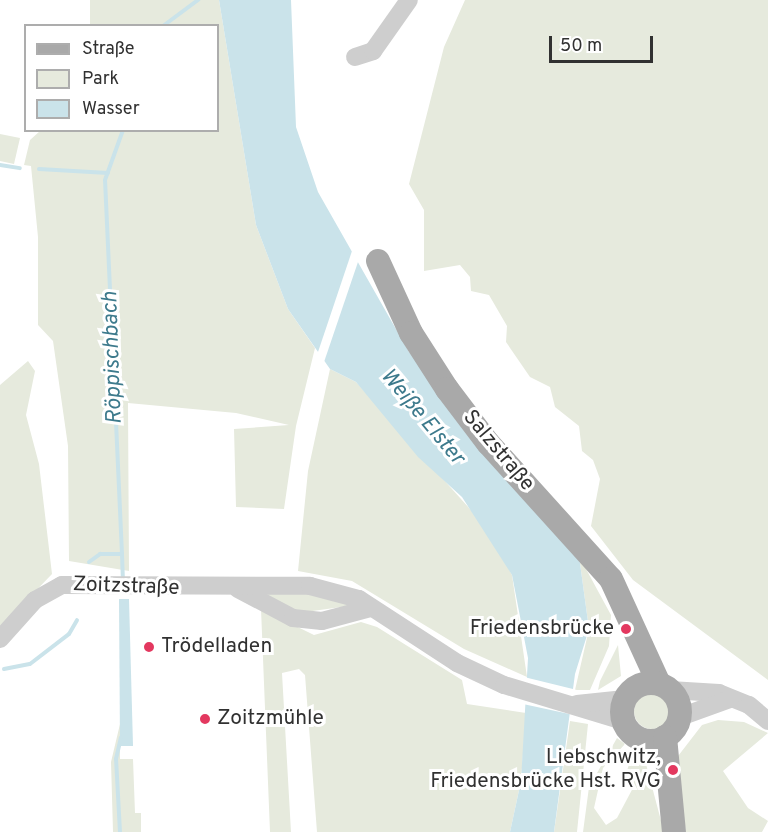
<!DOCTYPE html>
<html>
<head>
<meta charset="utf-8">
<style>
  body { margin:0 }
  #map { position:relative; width:768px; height:832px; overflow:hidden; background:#fff; font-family:Overpass,sans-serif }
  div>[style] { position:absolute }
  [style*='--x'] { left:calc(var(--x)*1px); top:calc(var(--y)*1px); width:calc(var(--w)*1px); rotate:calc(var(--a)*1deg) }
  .green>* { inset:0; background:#e6eadd }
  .round { border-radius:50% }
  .water>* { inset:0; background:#cae3ea }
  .pier>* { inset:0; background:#fff }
  .stream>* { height:4px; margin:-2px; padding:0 2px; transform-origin:2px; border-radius:2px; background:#cae3ea }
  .minor>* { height:18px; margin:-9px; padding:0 9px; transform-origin:9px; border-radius:9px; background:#cecece }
  .major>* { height:24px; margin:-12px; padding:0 12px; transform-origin:12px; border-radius:12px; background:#a9a9a9 }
  .major>.ring { margin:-12px; padding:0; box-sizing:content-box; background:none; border:24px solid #a9a9a9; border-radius:50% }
  .dots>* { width:16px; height:16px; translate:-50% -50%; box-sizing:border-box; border:3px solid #fff; border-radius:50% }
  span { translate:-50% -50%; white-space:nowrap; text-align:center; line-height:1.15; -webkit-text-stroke:6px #fff; paint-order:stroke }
  .street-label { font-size:21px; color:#313131 }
  .poi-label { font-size:21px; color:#313131 }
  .right { translate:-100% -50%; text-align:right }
  .left { translate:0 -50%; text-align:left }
  .water-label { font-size:22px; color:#3d7a8c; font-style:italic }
  .legend { position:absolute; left:24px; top:24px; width:195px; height:108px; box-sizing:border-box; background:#fff; border:2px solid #adadad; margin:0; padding:8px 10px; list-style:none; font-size:18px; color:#313131 }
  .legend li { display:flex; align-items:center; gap:12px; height:30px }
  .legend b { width:30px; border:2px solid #adadad }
  .scale { position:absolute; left:549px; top:36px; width:104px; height:27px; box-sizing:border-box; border:3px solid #313131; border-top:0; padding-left:8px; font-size:18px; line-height:21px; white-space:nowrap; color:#313131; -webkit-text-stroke:4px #fff; paint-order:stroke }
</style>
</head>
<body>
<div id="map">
  <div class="green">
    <div style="clip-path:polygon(90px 0,219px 0,256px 225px,288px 309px,315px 348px,296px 426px,284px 509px,236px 507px,234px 429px,289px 425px,236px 413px,128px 403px,129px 571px,69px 561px,68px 446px,53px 341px,38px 325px,38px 237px,31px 166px,24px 165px,30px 140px,40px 131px,218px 130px,218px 26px,90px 25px)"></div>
    <div style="clip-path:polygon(465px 0,768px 0,768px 680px,633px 580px,591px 526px,600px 479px,593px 460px,582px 451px,579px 426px,555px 407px,550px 387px,530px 377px,506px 342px,507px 326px,489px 295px,471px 291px,470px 277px,460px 265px,424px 271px,424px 210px,409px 184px,444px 47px)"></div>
    <div style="clip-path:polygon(0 134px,20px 138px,14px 164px,0 161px)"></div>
    <div style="clip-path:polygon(28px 361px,35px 371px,26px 415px,39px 464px,52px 574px,0 628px,0 385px)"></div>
    <div style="clip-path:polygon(330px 369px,356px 382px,487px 528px,512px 575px,527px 677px,464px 649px,352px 581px,298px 571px,308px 471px)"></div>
    <div style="clip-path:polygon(579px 556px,611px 615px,609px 646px,590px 690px,575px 690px,589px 629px)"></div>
    <div style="clip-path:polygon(259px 590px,296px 590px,356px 605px,298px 613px)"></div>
    <div style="clip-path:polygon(261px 609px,314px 635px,361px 622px,377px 627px,462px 680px,467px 704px,526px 713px,521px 781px,510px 832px,317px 832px,305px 675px,299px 669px,282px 673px,291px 832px,270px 832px)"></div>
    <div style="clip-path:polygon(618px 645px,621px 676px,598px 690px,600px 681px)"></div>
    <div class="round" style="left:634px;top:693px;width:36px;height:36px"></div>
    <div style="clip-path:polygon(718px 720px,744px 722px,768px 733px,723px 771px,748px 808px,768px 821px,762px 832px,686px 832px,675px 760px,702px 725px)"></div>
    <div style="clip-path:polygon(570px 721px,588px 724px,577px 832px,554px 832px)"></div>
    <div style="clip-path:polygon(120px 724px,120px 759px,133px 759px,135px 813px,141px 813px,141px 832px,113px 832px,111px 762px)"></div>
    <div style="clip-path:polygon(617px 738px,625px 744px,603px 768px,594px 808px,606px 825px,617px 818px,634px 786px,624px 780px,633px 752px,646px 764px,664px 832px,583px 832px,589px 787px)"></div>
  </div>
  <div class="water">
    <div style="clip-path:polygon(219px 0,291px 0,296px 127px,318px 192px,409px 352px,579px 556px,589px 629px,575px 674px,554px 832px,510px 832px,521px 781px,528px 658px,512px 575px,462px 497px,418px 457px,356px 382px,330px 369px,288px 309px,256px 225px)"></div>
    <div style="clip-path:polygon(119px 599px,129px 599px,133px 746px,120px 746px)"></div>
  </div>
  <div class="pier">
    <div style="clip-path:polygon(353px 248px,359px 259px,323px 365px,317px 355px)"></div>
    <div style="clip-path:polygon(524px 677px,577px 690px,574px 715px,523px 704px)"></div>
  </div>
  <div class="stream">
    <div style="--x:163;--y:26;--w:44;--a:-36.6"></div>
    <div style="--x:0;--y:165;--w:20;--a:9"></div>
    <div style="--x:39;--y:169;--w:69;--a:3.3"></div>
    <div style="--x:122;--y:554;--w:27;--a:88"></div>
    <div style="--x:89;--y:562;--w:14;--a:-36"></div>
    <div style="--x:100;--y:554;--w:22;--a:0"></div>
    <div style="--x:122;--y:554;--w:374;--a:-92.6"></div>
    <div style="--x:105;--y:180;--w:53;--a:-70.2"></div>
    <div style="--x:4;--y:669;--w:26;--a:-11"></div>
    <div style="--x:30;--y:664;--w:49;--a:-37.6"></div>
    <div style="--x:69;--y:634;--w:16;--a:-60"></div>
    <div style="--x:120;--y:832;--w:73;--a:-93.1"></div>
    <div style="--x:116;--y:759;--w:22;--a:-77"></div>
  </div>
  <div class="minor">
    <div style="--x:355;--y:57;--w:19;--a:-18"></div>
    <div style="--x:373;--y:51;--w:62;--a:-54.8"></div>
    <div style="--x:238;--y:589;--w:62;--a:27.8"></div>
    <div style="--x:293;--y:618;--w:29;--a:6"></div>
    <div style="--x:322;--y:621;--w:51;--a:-14.9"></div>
    <div style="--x:0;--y:639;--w:52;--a:-48.1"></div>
    <div style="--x:35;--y:600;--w:31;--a:-29"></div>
    <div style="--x:62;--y:585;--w:248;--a:0.2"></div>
    <div style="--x:310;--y:586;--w:51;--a:14.9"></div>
    <div style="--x:359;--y:599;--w:117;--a:33.1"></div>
    <div style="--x:457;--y:663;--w:52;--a:25.1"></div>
    <div style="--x:504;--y:685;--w:124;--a:16.8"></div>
    <div style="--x:670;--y:690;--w:49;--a:3.5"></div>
    <div style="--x:719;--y:693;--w:32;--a:22"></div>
    <div style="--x:749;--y:705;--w:25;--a:40"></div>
    <div style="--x:577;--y:704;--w:48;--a:-5.9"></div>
    <div style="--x:680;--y:717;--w:53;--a:-19.8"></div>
  </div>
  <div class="major">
    <div style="--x:378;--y:261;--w:79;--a:65.4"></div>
    <div style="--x:411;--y:333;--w:67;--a:57.3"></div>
    <div style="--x:447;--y:389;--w:68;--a:52.8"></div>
    <div style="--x:488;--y:443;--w:183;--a:47.9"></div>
    <div style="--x:611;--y:579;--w:115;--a:65.4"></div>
    <div class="ring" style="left:622px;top:683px;width:34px;height:34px"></div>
    <div style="--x:665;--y:737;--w:95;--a:84.6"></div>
  </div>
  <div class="dots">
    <div style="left:626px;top:629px;background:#e3385f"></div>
    <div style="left:149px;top:647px;background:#e3385f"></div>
    <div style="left:205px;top:719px;background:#e3385f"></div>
    <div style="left:673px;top:770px;background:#e3385f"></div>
  </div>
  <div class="street-label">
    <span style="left:498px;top:451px;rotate:50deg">Salzstraße</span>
    <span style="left:126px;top:587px;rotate:2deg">Zoitzstraße</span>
  </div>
  <div class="poi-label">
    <span class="right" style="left:614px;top:629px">Friedensbrücke</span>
    <span class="left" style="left:161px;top:647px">Trödelladen</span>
    <span class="left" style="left:217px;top:719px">Zoitzmühle</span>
    <span class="right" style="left:661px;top:770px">Liebschwitz,<br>Friedensbrücke Hst. RVG</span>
  </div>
  <div class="water-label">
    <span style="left:113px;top:358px;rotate:-92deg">Röppischbach</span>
    <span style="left:422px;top:417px;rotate:50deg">Weiße Elster</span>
  </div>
  <ul class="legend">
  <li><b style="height:8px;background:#a9a9a9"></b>Straße</li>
  <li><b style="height:16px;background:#e6eadd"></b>Park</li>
  <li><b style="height:16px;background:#cae3ea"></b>Wasser</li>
  </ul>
  <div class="scale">50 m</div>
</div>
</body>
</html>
